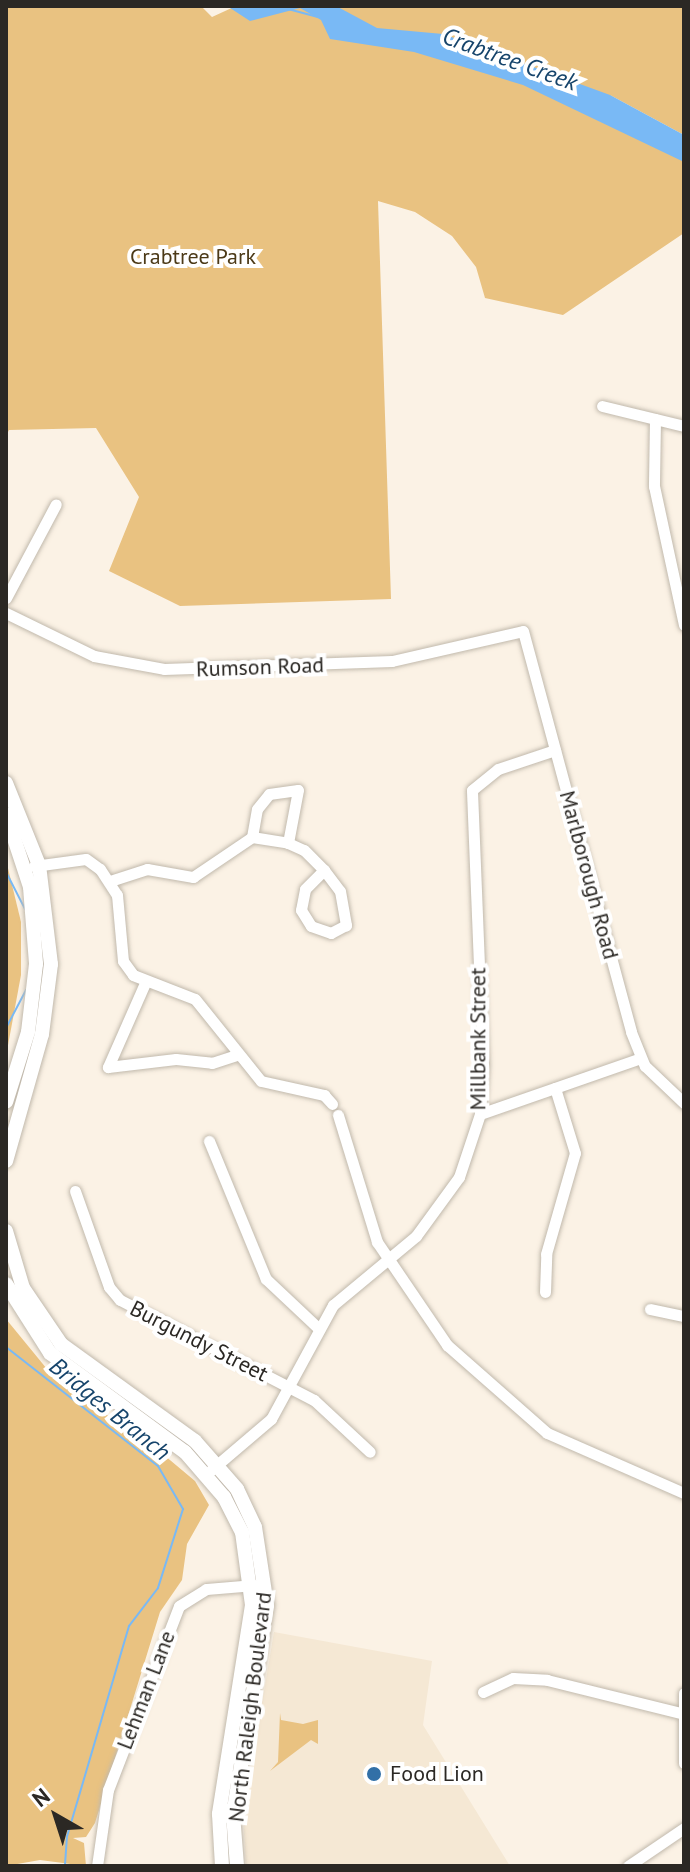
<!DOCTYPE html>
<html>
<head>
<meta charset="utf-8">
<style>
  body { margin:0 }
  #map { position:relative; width:690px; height:1872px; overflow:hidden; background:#fbf2e5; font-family:"PT Sans",sans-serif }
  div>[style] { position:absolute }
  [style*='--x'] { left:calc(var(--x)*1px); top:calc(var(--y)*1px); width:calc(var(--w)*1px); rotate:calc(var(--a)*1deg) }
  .built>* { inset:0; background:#f5e8d4 }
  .green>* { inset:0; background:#e9c281 }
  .water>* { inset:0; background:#79b9f5 }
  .stream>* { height:2px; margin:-1px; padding:0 1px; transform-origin:1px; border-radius:1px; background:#79b9f5 }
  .roads { filter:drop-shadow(0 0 2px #c1b9ac) drop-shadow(0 0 2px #c1b9ac) }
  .minor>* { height:11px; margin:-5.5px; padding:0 5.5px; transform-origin:5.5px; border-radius:5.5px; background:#fff }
  .major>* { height:14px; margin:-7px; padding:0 7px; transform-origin:7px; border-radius:7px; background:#fff }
  .dots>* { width:22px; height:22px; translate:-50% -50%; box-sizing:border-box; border:4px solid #fff; border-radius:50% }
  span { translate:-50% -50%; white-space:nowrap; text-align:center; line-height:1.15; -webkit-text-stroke:8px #fff; paint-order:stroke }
  .park-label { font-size:22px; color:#4c3a18 }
  .street-label { font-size:22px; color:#2b2824 }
  .poi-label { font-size:22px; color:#2b2824 }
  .left { translate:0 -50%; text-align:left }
  .water-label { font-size:24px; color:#16446b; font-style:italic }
  .frame { position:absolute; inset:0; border:8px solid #2b2824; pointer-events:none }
  .north { position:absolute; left:16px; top:1776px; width:80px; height:80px; -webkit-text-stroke:6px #fff; paint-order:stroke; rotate:321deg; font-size:22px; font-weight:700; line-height:32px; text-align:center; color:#2b2824 }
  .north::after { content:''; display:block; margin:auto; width:28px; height:36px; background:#2b2824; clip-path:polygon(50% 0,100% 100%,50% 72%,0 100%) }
</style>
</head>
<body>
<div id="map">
  <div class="built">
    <div style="clip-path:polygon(274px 1632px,432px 1661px,423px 1725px,510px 1866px,246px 1866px,243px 1815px)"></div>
  </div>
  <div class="green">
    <div style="clip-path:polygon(6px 6px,201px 6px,212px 17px,236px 6px,684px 6px,684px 135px,610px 95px,684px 147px,684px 233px,563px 315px,485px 298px,476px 267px,452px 236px,415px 212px,378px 201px,391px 599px,180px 606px,109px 571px,139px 497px,96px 428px,9px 430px,6px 436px)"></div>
    <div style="clip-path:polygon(6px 860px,21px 922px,21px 975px,6px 1056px)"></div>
    <div style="clip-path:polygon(6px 1319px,56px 1380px,158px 1450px,195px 1481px,209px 1505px,187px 1544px,182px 1580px,160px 1612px,95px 1823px,86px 1837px,73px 1838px,84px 1843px,86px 1866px,40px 1860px,6px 1866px)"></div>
    <div style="clip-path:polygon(280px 1713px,281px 1720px,303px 1724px,318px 1720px,318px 1744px,311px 1740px,270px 1771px,278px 1762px)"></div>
  </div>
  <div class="water">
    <div style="clip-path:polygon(227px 6px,336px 6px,377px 28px,443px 34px,610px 95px,684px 135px,684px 162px,523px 85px,414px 52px,330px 39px,321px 20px,300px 8px,250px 21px)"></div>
  </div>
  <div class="stream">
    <div style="--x:288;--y:9;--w:30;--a:15"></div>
    <div style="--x:6;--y:872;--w:42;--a:62.8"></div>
    <div style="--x:6;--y:1028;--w:43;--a:-62.2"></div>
    <div style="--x:6;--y:1347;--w:193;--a:38.1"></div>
    <div style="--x:158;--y:1466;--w:50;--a:59.8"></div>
    <div style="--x:183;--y:1509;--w:83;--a:107.6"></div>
    <div style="--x:158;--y:1588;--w:48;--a:127.3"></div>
    <div style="--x:129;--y:1626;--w:219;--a:106.4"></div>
    <div style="--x:67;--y:1836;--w:30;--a:94"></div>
  </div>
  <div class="roads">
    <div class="minor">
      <div style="--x:602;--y:406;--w:84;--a:13.7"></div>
      <div style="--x:655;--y:419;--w:67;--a:90.9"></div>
      <div style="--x:654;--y:486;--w:142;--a:77.8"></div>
      <div style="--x:6;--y:598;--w:106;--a:-62"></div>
      <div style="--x:6;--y:613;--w:98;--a:26"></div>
      <div style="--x:94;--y:656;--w:71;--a:10.5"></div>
      <div style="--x:164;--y:669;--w:228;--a:-2"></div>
      <div style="--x:392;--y:661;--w:134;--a:-12.9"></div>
      <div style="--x:523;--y:631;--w:415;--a:74.9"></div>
      <div style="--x:631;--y:1032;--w:37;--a:68"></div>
      <div style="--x:645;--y:1066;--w:54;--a:43.5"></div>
      <div style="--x:252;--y:837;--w:28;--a:-80"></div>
      <div style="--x:257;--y:809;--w:19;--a:-51"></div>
      <div style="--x:269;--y:794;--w:29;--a:-8"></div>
      <div style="--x:298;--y:790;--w:54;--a:100.7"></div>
      <div style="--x:34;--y:866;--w:52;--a:-7.7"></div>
      <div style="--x:86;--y:859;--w:17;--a:36"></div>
      <div style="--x:100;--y:869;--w:31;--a:57"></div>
      <div style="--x:117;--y:895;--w:66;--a:84.8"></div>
      <div style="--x:123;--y:961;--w:17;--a:54"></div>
      <div style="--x:133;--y:975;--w:66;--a:21.2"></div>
      <div style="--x:195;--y:999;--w:105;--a:51.2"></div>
      <div style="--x:261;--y:1081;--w:65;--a:12.5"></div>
      <div style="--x:324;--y:1095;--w:12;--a:48"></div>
      <div style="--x:110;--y:881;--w:39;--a:-18"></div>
      <div style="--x:147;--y:869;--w:47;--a:9.9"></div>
      <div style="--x:193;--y:877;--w:71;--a:-34.1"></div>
      <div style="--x:252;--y:837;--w:36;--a:9"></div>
      <div style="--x:288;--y:843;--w:17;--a:24"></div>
      <div style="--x:304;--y:850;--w:28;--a:45"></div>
      <div style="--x:324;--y:870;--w:26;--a:53"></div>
      <div style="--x:340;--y:891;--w:35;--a:80"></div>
      <div style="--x:346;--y:925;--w:17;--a:152"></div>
      <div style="--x:331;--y:933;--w:21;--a:-161"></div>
      <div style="--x:311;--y:926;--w:19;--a:-122"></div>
      <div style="--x:301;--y:910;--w:21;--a:-79"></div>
      <div style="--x:305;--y:889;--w:27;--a:-45"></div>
      <div style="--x:145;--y:983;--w:92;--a:113.8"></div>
      <div style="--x:108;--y:1067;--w:68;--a:-6.7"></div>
      <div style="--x:176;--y:1059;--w:36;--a:6"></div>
      <div style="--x:212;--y:1063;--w:25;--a:-18"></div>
      <div style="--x:480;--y:1114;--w:170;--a:-19.2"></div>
      <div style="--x:338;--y:1115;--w:133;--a:72.9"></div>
      <div style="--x:377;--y:1242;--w:125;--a:55.8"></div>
      <div style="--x:447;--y:1345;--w:133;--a:41.3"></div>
      <div style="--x:547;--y:1433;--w:150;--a:23.7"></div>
      <div style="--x:209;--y:1141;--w:149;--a:67.6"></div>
      <div style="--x:266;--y:1279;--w:73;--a:43.3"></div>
      <div style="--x:75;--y:1191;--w:102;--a:70.5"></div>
      <div style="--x:109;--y:1287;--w:17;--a:50"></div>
      <div style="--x:120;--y:1300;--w:218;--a:27.3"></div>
      <div style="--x:314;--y:1400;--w:76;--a:42.9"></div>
      <div style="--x:545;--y:1292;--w:38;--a:-88"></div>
      <div style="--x:546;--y:1254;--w:105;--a:-74"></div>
      <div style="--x:575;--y:1153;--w:68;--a:-107.1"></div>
      <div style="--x:650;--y:1309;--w:35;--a:12"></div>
      <div style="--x:211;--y:1470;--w:79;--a:-40.4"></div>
      <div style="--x:271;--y:1419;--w:130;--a:-61.5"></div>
      <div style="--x:333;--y:1305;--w:108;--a:-39.7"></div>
      <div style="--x:416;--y:1236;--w:73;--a:-53.9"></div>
      <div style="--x:459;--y:1177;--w:66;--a:-71.6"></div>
      <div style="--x:480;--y:1114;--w:49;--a:-86.5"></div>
      <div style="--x:483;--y:1065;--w:275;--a:-92.3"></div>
      <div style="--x:472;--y:790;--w:33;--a:-39"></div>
      <div style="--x:498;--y:769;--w:60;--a:-18.4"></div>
      <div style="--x:483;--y:1692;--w:33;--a:-25"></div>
      <div style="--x:513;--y:1678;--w:34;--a:3"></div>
      <div style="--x:547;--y:1680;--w:137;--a:13.9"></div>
      <div style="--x:684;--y:1693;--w:70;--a:90"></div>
      <div style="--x:97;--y:1866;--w:77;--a:-81.8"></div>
      <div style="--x:108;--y:1790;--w:197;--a:-68.9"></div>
      <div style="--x:179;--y:1606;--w:32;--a:-32"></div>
      <div style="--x:206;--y:1589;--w:49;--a:-4.7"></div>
      <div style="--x:628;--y:1866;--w:68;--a:-34.2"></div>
    </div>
    <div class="major">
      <div style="--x:6;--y:783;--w:88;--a:68.1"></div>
      <div style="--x:39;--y:865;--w:100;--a:83.1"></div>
      <div style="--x:51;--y:964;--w:71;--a:97.3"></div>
      <div style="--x:42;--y:1034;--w:132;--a:105.8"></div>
      <div style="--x:6;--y:814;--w:77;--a:71.8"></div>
      <div style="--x:30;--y:887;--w:77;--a:85.5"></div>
      <div style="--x:36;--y:964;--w:68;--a:96.7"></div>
      <div style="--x:28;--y:1032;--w:73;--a:107.4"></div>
      <div style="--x:6;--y:1231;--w:59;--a:73.4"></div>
      <div style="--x:23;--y:1288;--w:68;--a:55.8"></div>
      <div style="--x:61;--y:1344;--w:165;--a:35.9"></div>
      <div style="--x:195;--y:1441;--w:64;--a:48.8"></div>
      <div style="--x:237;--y:1489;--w:42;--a:64.7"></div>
      <div style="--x:255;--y:1527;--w:79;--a:81.3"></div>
      <div style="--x:267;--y:1605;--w:212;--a:99.2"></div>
      <div style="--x:233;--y:1814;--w:52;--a:85.6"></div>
      <div style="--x:6;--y:1284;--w:82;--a:57.5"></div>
      <div style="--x:50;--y:1353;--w:167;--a:36.3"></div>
      <div style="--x:185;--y:1452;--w:60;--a:49.1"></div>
      <div style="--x:224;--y:1497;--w:39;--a:63"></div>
      <div style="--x:242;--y:1532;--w:74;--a:82.2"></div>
      <div style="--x:252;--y:1605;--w:212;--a:99"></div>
      <div style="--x:219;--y:1814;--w:52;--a:86.7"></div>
    </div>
  </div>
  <div class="dots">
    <div style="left:374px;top:1774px;background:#3270a7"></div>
  </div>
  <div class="park-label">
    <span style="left:193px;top:257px">Crabtree Park</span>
  </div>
  <div class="street-label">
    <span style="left:260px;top:667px;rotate:-2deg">Rumson Road</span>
    <span style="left:589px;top:875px;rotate:75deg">Marlborough Road</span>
    <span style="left:478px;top:1039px;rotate:-90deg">Millbank Street</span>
    <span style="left:199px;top:1341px;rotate:27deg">Burgundy Street</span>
    <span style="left:146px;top:1690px;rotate:-69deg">Lehman Lane</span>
    <span style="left:250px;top:1707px;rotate:-83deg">North Raleigh Boulevard</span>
  </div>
  <div class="poi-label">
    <span class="left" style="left:390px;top:1774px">Food Lion</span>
  </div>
  <div class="water-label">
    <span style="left:510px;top:59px;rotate:20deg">Crabtree Creek</span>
    <span style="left:110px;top:1409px;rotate:39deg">Bridges Branch</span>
  </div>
  <div class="frame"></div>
  <div class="north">N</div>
</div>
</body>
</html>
